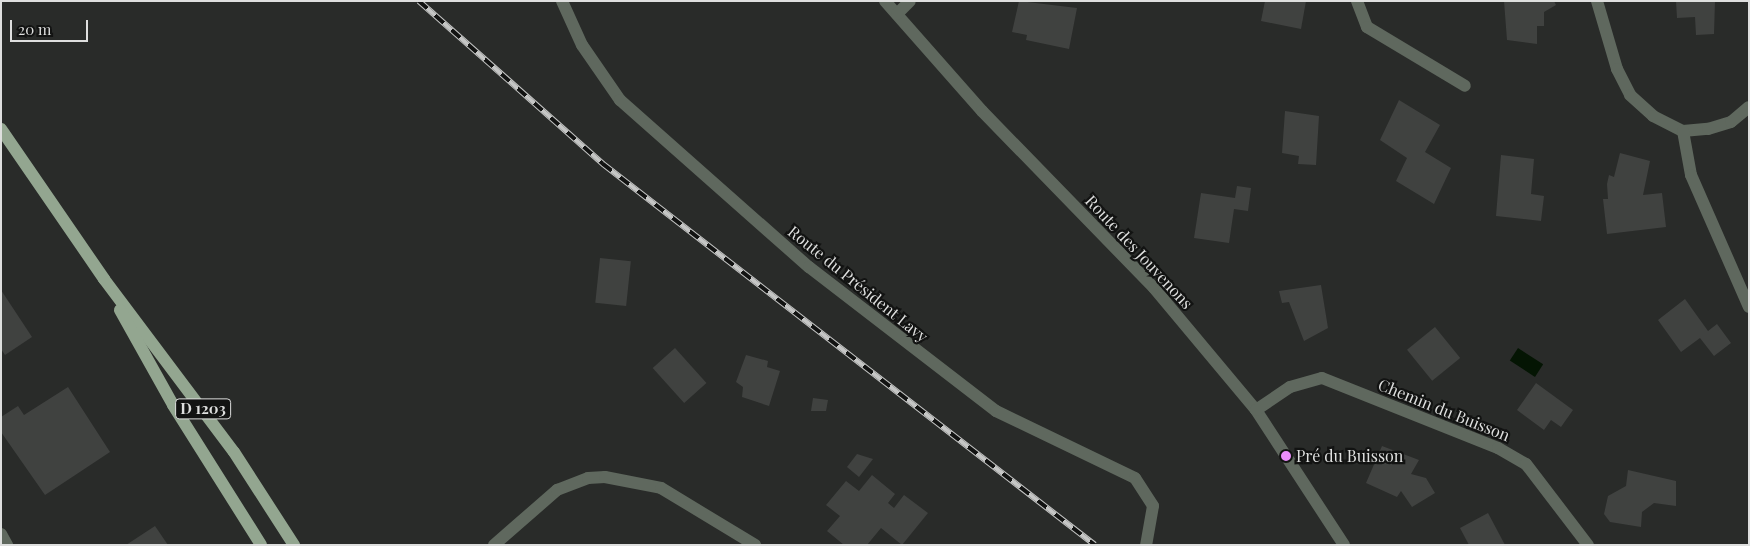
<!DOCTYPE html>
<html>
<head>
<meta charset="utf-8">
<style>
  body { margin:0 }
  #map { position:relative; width:1750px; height:546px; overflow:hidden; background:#292b29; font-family:"Playfair Display",serif }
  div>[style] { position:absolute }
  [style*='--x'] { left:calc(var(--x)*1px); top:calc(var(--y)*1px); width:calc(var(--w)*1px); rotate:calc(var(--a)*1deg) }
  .water>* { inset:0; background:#041503; transform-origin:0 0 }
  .building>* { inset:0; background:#404240; transform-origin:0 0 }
  .minor>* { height:12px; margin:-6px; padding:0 6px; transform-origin:6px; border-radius:6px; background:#5f685e }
  .major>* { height:12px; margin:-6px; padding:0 6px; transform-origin:6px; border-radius:6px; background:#93a690 }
  .rail>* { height:5.5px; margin-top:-2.75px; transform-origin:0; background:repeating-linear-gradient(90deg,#121312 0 11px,#c5c6c5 0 22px); box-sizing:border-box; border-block:1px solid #c5c6c5 }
  .dots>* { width:14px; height:14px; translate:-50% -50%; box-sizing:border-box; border:2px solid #121312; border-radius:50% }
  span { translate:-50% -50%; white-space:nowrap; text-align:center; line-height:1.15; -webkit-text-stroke:4.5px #121312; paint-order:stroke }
  .shield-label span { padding:1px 4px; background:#121312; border:1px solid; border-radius:4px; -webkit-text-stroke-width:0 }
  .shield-label { font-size:15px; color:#dedfde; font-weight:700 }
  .street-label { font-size:16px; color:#dedfde }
  .poi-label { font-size:16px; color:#dedfde }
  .left { translate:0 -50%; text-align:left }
  .frame { position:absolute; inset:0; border:2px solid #dedfde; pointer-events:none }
  .scale { position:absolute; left:10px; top:20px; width:78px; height:22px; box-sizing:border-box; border:2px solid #dedfde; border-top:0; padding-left:6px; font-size:15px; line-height:18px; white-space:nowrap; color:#dedfde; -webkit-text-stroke:4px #121312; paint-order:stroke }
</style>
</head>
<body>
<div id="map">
  <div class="water">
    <div style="left:1518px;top:348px;width:30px;height:15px;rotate:33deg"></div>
  </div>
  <div class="building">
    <div style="clip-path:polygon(1019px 1px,1077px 8px,1069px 49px,1026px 40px,1027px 35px,1012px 32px)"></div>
    <div style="clip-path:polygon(1265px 1px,1306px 1px,1301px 29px,1261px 21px)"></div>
    <div style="clip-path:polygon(1504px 1px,1554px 1px,1556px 5px,1544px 12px,1544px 26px,1537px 26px,1537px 44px,1507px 40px)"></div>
    <div style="clip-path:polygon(1676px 1px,1715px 1px,1714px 34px,1696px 35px,1695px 17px,1677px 18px)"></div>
    <div style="clip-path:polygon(1399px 100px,1440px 125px,1425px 152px,1451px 168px,1434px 204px,1396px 181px,1407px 158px,1380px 140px)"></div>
    <div style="clip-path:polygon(1285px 111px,1319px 116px,1316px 165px,1298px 164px,1299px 156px,1282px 153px)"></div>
    <div style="clip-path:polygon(1620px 153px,1650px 161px,1643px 195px,1662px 193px,1666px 227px,1607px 234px,1603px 199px,1608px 199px,1607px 184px,1609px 175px,1614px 177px)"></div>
    <div style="clip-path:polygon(1501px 155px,1534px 159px,1531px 194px,1544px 196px,1541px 221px,1496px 216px)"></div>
    <div style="clip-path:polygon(1237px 186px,1251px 188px,1248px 211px,1234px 209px,1229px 243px,1194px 238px,1201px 193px,1235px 198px)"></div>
    <div style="left:600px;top:258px;width:31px;height:45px;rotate:6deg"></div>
    <div style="clip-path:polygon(1321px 285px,1328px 328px,1304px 341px,1289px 302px,1282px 303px,1279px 291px)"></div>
    <div style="clip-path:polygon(1px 290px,32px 337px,5px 355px,1px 349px)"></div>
    <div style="clip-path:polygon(1685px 299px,1708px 331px,1717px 324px,1731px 343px,1714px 356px,1700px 338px,1681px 352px,1658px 320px)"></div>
    <div style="left:1435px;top:327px;width:40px;height:36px;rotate:51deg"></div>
    <div style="left:675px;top:348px;width:47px;height:30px;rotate:48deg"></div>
    <div style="clip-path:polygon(746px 355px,768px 361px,767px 367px,780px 371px,769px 406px,742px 397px,743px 387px,736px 382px)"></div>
    <div style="clip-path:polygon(1536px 383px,1573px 410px,1561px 427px,1551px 420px,1544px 430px,1517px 410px)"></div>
    <div style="clip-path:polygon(68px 387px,110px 452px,45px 495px,1px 432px,1px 417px,18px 406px,24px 415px)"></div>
    <div style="clip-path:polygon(813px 398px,828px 400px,826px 411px,811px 411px)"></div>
    <div style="clip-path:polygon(1382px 446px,1419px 460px,1411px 474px,1426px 478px,1435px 493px,1412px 507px,1401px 491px,1397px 497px,1366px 483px)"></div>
    <div style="clip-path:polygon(857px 454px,873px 459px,859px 477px,847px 467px)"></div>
    <div style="clip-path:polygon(1628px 470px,1676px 481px,1676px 506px,1654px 503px,1642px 512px,1641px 527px,1610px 522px,1604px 514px,1608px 496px,1626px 486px)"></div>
    <div style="clip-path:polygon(872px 475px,895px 494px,888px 503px,894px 508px,904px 495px,928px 513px,902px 545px,881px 528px,867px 545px,844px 545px,827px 531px,840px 516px,826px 505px,846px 481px,859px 491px)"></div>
    <div style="clip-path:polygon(1488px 513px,1505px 545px,1469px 545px,1460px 528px)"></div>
    <div style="clip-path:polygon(155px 526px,168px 545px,126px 545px)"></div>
  </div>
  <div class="minor">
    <div style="--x:562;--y:1;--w:48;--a:65.6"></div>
    <div style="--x:582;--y:45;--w:67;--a:55.4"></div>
    <div style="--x:620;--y:100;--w:252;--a:41.5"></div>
    <div style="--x:809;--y:267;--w:236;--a:37.6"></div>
    <div style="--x:996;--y:411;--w:154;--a:25.7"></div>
    <div style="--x:1135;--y:478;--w:33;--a:57"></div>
    <div style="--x:1153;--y:506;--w:40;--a:100"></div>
    <div style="--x:885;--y:1;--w:147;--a:48.6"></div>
    <div style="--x:982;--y:111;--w:247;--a:45.8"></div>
    <div style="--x:1154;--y:288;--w:159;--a:50.1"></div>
    <div style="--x:1256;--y:410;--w:161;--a:56.9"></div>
    <div style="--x:1357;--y:1;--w:28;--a:69"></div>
    <div style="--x:1367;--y:27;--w:114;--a:31"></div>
    <div style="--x:1597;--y:1;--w:71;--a:73.6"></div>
    <div style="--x:1617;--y:69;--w:29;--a:63"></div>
    <div style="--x:1630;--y:95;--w:31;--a:42"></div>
    <div style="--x:1653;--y:116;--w:34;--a:27"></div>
    <div style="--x:1683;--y:131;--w:25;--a:-5"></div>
    <div style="--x:1708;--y:129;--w:24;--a:-17"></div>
    <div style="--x:1731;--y:122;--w:23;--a:-40"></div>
    <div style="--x:897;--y:14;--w:18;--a:-45"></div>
    <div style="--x:1683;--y:131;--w:45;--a:79.7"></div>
    <div style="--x:1691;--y:175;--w:144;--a:66.3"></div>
    <div style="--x:1256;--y:410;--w:41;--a:-34.1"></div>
    <div style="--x:1290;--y:387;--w:33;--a:-16"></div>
    <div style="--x:1322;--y:378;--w:189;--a:21.7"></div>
    <div style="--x:1498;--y:448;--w:32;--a:30"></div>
    <div style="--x:1526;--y:464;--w:102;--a:52.6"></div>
    <div style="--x:1;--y:534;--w:13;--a:61"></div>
    <div style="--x:494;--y:545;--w:84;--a:-41.1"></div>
    <div style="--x:557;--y:490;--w:33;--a:-21"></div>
    <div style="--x:588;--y:478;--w:17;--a:-3"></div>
    <div style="--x:605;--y:477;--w:57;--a:11.1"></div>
    <div style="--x:661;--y:488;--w:110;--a:31.2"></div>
  </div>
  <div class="major">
    <div style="--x:1;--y:129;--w:182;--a:55.5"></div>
    <div style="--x:104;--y:279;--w:216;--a:53.1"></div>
    <div style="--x:234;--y:452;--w:111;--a:57.2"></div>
    <div style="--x:120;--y:310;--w:109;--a:60.8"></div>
    <div style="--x:173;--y:405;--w:165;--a:57.8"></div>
  </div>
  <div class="rail">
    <div style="--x:419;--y:1;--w:246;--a:41.5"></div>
    <div style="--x:603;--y:164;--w:622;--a:37.75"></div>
  </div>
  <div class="dots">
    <div style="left:1286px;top:456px;background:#eb8dfb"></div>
  </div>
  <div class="shield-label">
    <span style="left:203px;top:409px">D 1203</span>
  </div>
  <div class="street-label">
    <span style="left:1139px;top:252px;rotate:47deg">Route des Jouvenons</span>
    <span style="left:858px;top:284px;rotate:39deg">Route du Président Lavy</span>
    <span style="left:1444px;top:410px;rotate:22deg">Chemin du Buisson</span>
  </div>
  <div class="poi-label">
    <span class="left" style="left:1296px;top:456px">Pré du Buisson</span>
  </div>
  <div class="frame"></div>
  <div class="scale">20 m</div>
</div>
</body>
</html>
